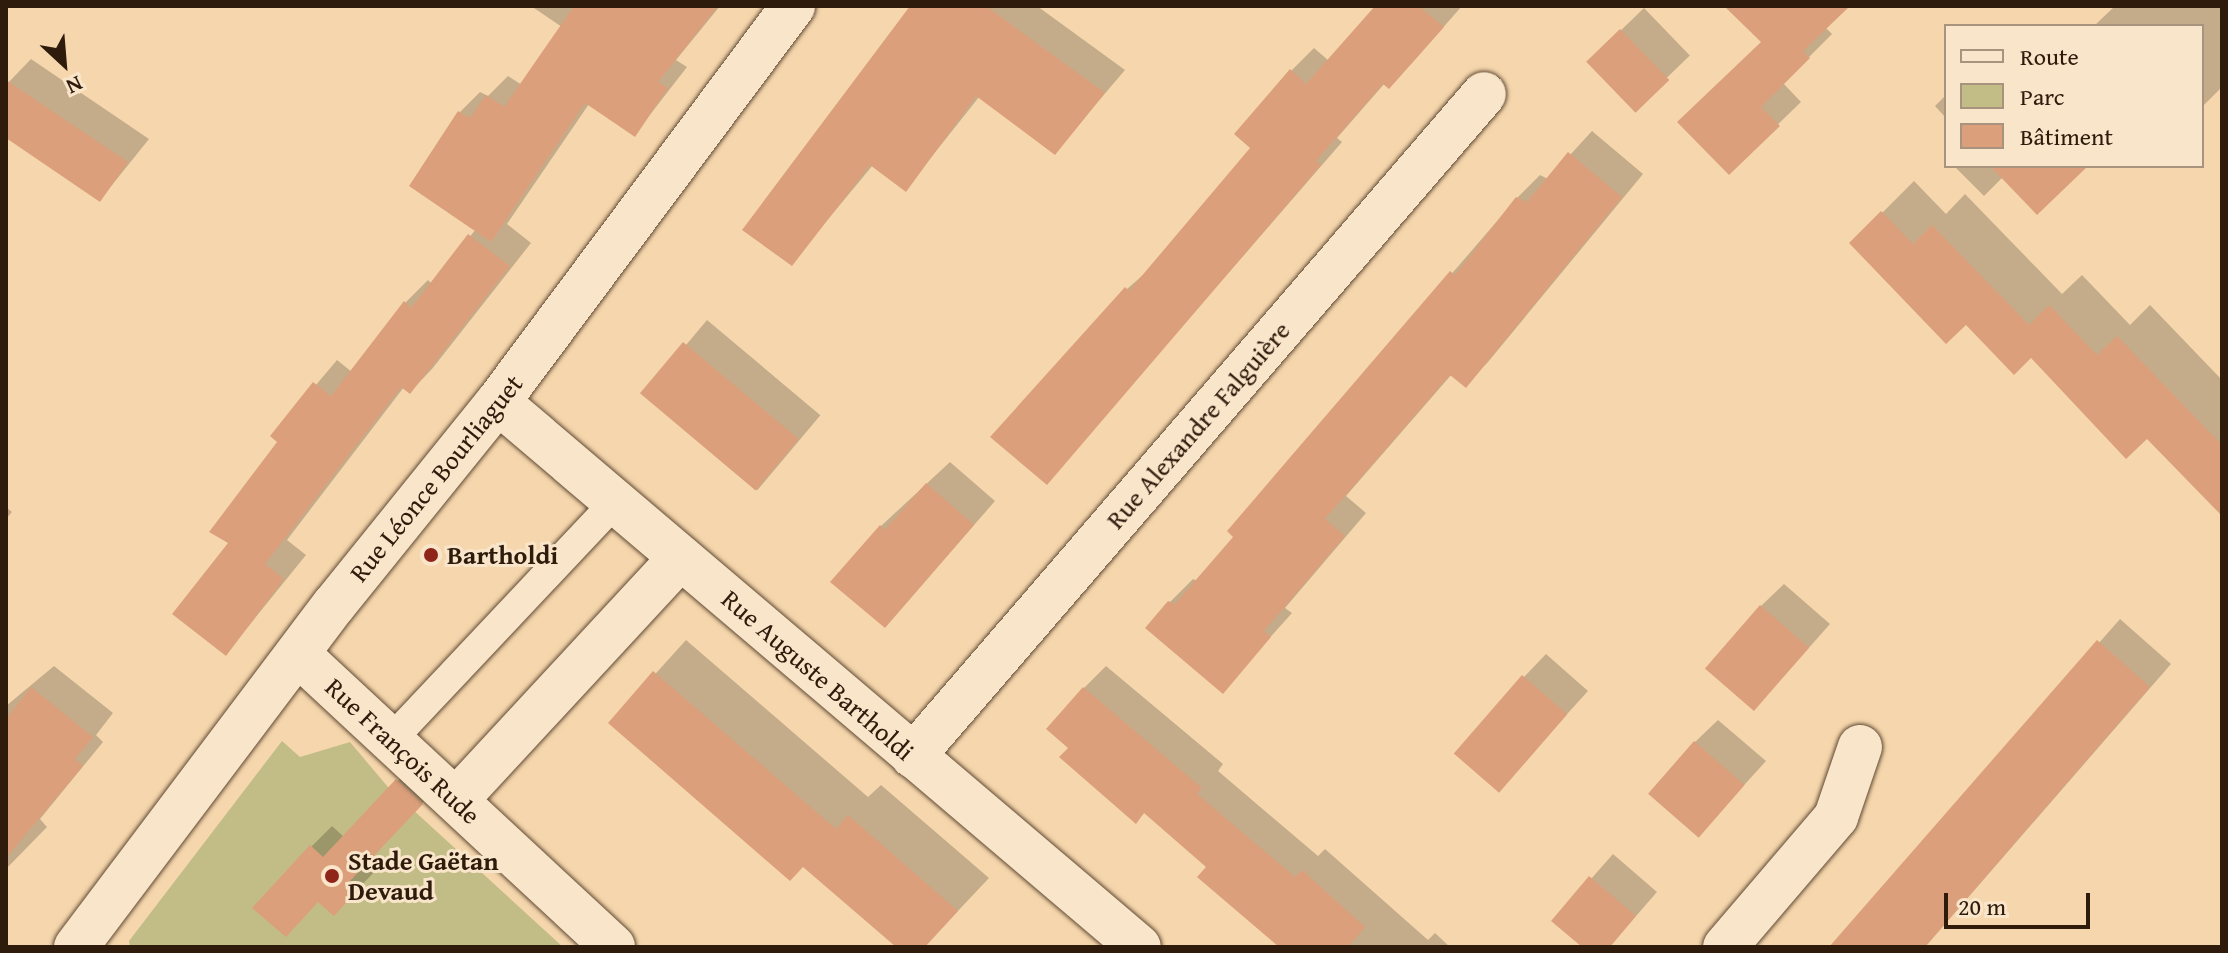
<!DOCTYPE html>
<html>
<head>
<meta charset="utf-8">
<style>
  body { margin:0 }
  #map { position:relative; width:2228px; height:953px; overflow:hidden; background:#f6d7ad; font-family:"Gentium Book Plus",serif }
  div>[style] { position:absolute }
  [style*='--x'] { left:calc(var(--x)*1px); top:calc(var(--y)*1px); width:calc(var(--w)*1px); rotate:calc(var(--a)*1deg) }
  .green>* { inset:0; background:#c2bd86 }
  .shadow>* { inset:0; background:#0003; transform-origin:0 0 }
  .building>* { inset:0; background:#db9f7b; transform-origin:0 0 }
  .roads { filter:drop-shadow(0 0 2px #604a34) drop-shadow(0 0 2px #604a34) }
  .lane>* { height:30px; margin:-15px; padding:0 15px; transform-origin:15px; border-radius:15px; background:#f9e5ca }
  .street>* { height:44px; margin:-22px; padding:0 22px; transform-origin:22px; border-radius:22px; background:#f9e5ca }
  .secondary>* { height:44px; margin:-22px; padding:0 22px; transform-origin:22px; border-radius:22px; background:#f9e5ca }
  .dots>* { width:22px; height:22px; translate:-50% -50%; box-sizing:border-box; border:4px solid #f9e5ca; border-radius:50% }
  span { translate:-50% -50%; white-space:nowrap; text-align:center; line-height:1.15; -webkit-text-stroke:6px #f9e5ca; paint-order:stroke }
  .street-label { font-size:26px; color:#2e1b0c }
  .poi-label { font-size:26px; color:#2e1b0c; font-weight:700 }
  .left { translate:0 -50%; text-align:left }
  .frame { position:absolute; inset:0; border:8px solid #2e1b0c; pointer-events:none }
  .legend { position:absolute; left:1944px; top:24px; width:260px; height:144px; box-sizing:border-box; background:#f9e5ca; border:2px solid #a8947e; margin:0; padding:10px 14px; list-style:none; font-size:24px; color:#2e1b0c }
  .legend li { display:flex; align-items:center; gap:16px; height:40px }
  .legend b { width:40px; border:2px solid #a8947e }
  .north { position:absolute; left:24px; top:24px; width:80px; height:80px; -webkit-text-stroke:6px #f9e5ca; paint-order:stroke; rotate:154deg; font-size:22px; font-weight:700; line-height:32px; text-align:center; color:#2e1b0c }
  .north::after { content:''; display:block; margin:auto; width:28px; height:36px; background:#2e1b0c; clip-path:polygon(50% 0,100% 100%,50% 72%,0 100%) }
  .scale { position:absolute; left:1944px; top:893px; width:146px; height:36px; box-sizing:border-box; border:4px solid #2e1b0c; border-top:0; padding-left:10px; font-size:24px; line-height:28px; white-space:nowrap; color:#2e1b0c; -webkit-text-stroke:6px #f9e5ca; paint-order:stroke }
</style>
</head>
<body>
<div id="map">
  <div class="green">
    <div style="clip-path:polygon(282px 741px,300px 757px,350px 742px,388px 787px,563px 947px,130px 947px,129px 941px)"></div>
  </div>
  <div class="shadow">
    <div style="clip-path:polygon(531px 6px,720px 6px,676px 60px,687px 67px,635px 134px,589px 104px,507px 224px,531px 243px,432px 369px,410px 392px,404px 387px,287px 540px,306px 555px,226px 654px,230px 543px,279px 442px,273px 436px,337px 360px,352px 372px,405px 303px,428px 280px,432px 284px,476px 229px,460px 112px,480px 92px,488px 96px,508px 76px,522px 85px,562px 27px)"></div>
    <div style="clip-path:polygon(911px 6px,1037px 6px,1125px 70px,1055px 152px,979px 97px,906px 189px,873px 165px,791px 264px)"></div>
    <div style="clip-path:polygon(1378px 6px,1462px 6px,1411px 64px,1385px 83px,1337px 138px,1342px 142px,1047px 482px,1127px 289px,1151px 268px,1253px 148px,1291px 71px,1314px 48px,1329px 61px)"></div>
    <div style="clip-path:polygon(1760px 6px,1847px 6px,1825px 27px,1832px 34px,1783px 83px,1801px 102px,1729px 172px,1763px 41px)"></div>
    <div style="clip-path:polygon(2115px 6px,2222px 6px,2222px 87px,2202px 107px,2202px 26px,2094px 26px)"></div>
    <div style="left:1644px;top:8px;width:66px;height:77px;rotate:46deg"></div>
    <div style="clip-path:polygon(31px 59px,149px 139px,100px 200px,6px 136px,6px 85px)"></div>
    <div style="clip-path:polygon(1946px 95px,1946px 118px,1935px 106px)"></div>
    <div style="clip-path:polygon(1592px 131px,1643px 174px,1488px 362px,1466px 385px,1452px 374px,1346px 496px,1366px 513px,1285px 608px,1292px 613px,1222px 691px,1170px 602px,1193px 579px,1197px 581px,1236px 537px,1230px 531px,1517px 198px,1540px 175px,1548px 179px)"></div>
    <div style="clip-path:polygon(1954px 166px,2086px 166px,2003px 177px,1984px 196px)"></div>
    <div style="clip-path:polygon(1914px 181px,1946px 214px,1965px 194px,2062px 294px,2082px 275px,2130px 325px,2150px 305px,2222px 380px,2222px 513px,2147px 436px,2031px 355px,1966px 322px,1852px 243px)"></div>
    <div style="left:707px;top:320px;width:148px;height:98px;rotate:40deg"></div>
    <div style="clip-path:polygon(950px 462px,995px 501px,907px 602px,833px 582px,881px 526px)"></div>
    <div style="clip-path:polygon(6px 507px,12px 512px,6px 519px)"></div>
    <div style="clip-path:polygon(1784px 584px,1830px 624px,1777px 684px,1761px 606px)"></div>
    <div style="clip-path:polygon(2120px 619px,2171px 664px,1925px 947px,1832px 947px)"></div>
    <div style="clip-path:polygon(686px 640px,868px 797px,881px 785px,989px 878px,924px 947px,899px 947px,804px 865px,611px 723px)"></div>
    <div style="clip-path:polygon(1546px 654px,1588px 691px,1499px 789px,1524px 677px)"></div>
    <div style="clip-path:polygon(54px 666px,113px 713px,96px 735px,103px 742px,40px 819px,47px 827px,6px 869px,6px 706px)"></div>
    <div style="clip-path:polygon(1106px 666px,1223px 764px,1218px 771px,1318px 856px,1325px 849px,1428px 940px,1435px 933px,1450px 947px,1282px 947px,1209px 867px,1145px 812px,1136px 821px,1071px 748px,1084px 688px)"></div>
    <div style="clip-path:polygon(1718px 720px,1766px 761px,1698px 836px,1695px 742px)"></div>
    <div style="clip-path:polygon(418px 760px,442px 782px,370px 859px,379px 867px,355px 892px,319px 900px,311px 847px,332px 826px,344px 837px)"></div>
    <div style="clip-path:polygon(1613px 854px,1657px 892px,1609px 947px,1585px 947px,1554px 921px)"></div>
  </div>
  <div class="building">
    <div style="clip-path:polygon(574px 6px,718px 6px,658px 82px,668px 88px,635px 137px,585px 103px,491px 242px,409px 186px,458px 111px,470px 118px,486px 95px,504px 107px)"></div>
    <div style="clip-path:polygon(910px 6px,986px 6px,1105px 93px,1055px 155px,976px 96px,906px 192px,870px 165px,792px 266px,742px 230px)"></div>
    <div style="clip-path:polygon(1375px 6px,1419px 6px,1444px 27px,1389px 89px,1383px 84px,1316px 161px,1321px 165px,1047px 485px,990px 437px,1125px 287px,1129px 291px,1250px 148px,1234px 134px,1290px 69px,1306px 84px)"></div>
    <div style="clip-path:polygon(1724px 6px,1850px 6px,1803px 51px,1810px 58px,1761px 107px,1780px 126px,1729px 175px,1677px 122px,1761px 42px)"></div>
    <div style="left:1620px;top:29px;width:71px;height:47px;rotate:46deg"></div>
    <div style="clip-path:polygon(6px 80px,128px 162px,100px 202px,6px 138px)"></div>
    <div style="clip-path:polygon(1568px 152px,1622px 197px,1466px 388px,1450px 375px,1325px 519px,1345px 536px,1264px 631px,1271px 637px,1223px 694px,1145px 628px,1168px 601px,1175px 604px,1233px 537px,1227px 531px,1450px 271px,1455px 275px,1516px 197px,1527px 202px)"></div>
    <div style="clip-path:polygon(1990px 166px,2088px 166px,2037px 215px)"></div>
    <div style="clip-path:polygon(1881px 211px,1913px 244px,1932px 225px,2029px 325px,2049px 305px,2097px 355px,2117px 336px,2222px 445px,2222px 516px,2147px 439px,2126px 459px,2031px 358px,2014px 375px,1966px 325px,1946px 344px,1849px 243px)"></div>
    <div style="clip-path:polygon(468px 234px,510px 266px,410px 394px,401px 387px,265px 564px,284px 579px,226px 656px,172px 614px,228px 543px,209px 532px,277px 442px,270px 436px,313px 382px,331px 396px,404px 301px,411px 308px)"></div>
    <div style="left:683px;top:342px;width:151px;height:67px;rotate:40deg"></div>
    <div style="clip-path:polygon(926px 483px,974px 525px,885px 628px,830px 582px,880px 525px,885px 530px)"></div>
    <div style="left:1760px;top:605px;width:65px;height:84px;rotate:41deg"></div>
    <div style="clip-path:polygon(2097px 640px,2150px 687px,1925px 947px,1829px 947px)"></div>
    <div style="clip-path:polygon(653px 671px,836px 829px,848px 815px,958px 911px,925px 947px,896px 947px,803px 867px,790px 881px,608px 723px)"></div>
    <div style="left:1522px;top:675px;width:60px;height:104px;rotate:41deg"></div>
    <div style="clip-path:polygon(31px 687px,93px 737px,75px 759px,83px 766px,6px 858px,6px 719px)"></div>
    <div style="clip-path:polygon(1083px 687px,1202px 788px,1197px 794px,1295px 877px,1302px 870px,1365px 927px,1348px 947px,1279px 947px,1197px 877px,1206px 867px,1144px 813px,1136px 824px,1059px 757px,1068px 748px,1046px 729px)"></div>
    <div style="left:1694px;top:741px;width:67px;height:70px;rotate:41deg"></div>
    <div style="clip-path:polygon(396px 779px,423px 804px,350px 881px,359px 889px,334px 916px,318px 902px,286px 937px,252px 908px,310px 845px,323px 857px)"></div>
    <div style="clip-path:polygon(1589px 876px,1636px 916px,1610px 947px,1582px 947px,1551px 921px)"></div>
  </div>
  <div class="roads">
    <div class="lane">
      <div style="--x:391;--y:740;--w:327;--a:-46.7"></div>
    </div>
    <div class="street">
      <div style="--x:498;--y:402;--w:841;--a:40.37"></div>
      <div style="--x:298;--y:654;--w:430;--a:42.9"></div>
      <div style="--x:913;--y:756;--w:874;--a:-49.22"></div>
      <div style="--x:457;--y:799;--w:328;--a:-47.2"></div>
      <div style="--x:1725;--y:947;--w:171;--a:-49.5"></div>
      <div style="--x:1836;--y:817;--w:74;--a:-71.1"></div>
    </div>
    <div class="secondary">
      <div style="--x:76;--y:947;--w:428;--a:-53"></div>
      <div style="--x:334;--y:605;--w:261;--a:-51.1"></div>
      <div style="--x:498;--y:402;--w:494;--a:-53.3"></div>
    </div>
  </div>
  <div class="dots">
    <div style="left:431px;top:555px;background:#8f2418"></div>
    <div style="left:332px;top:876px;background:#8f2418"></div>
  </div>
  <div class="street-label">
    <span style="left:1198px;top:425px;rotate:-49deg">Rue Alexandre Falguière</span>
    <span style="left:436px;top:478px;rotate:-51deg">Rue Léonce Bourliaguet</span>
    <span style="left:818px;top:675px;rotate:41deg">Rue Auguste Bartholdi</span>
    <span style="left:403px;top:751px;rotate:43deg">Rue François Rude</span>
  </div>
  <div class="poi-label">
    <span class="left" style="left:447px;top:555px">Bartholdi</span>
    <span class="left" style="left:348px;top:876px">Stade Gaëtan<br>Devaud</span>
  </div>
  <div class="frame"></div>
  <ul class="legend">
  <li><b style="height:10px;background:#f9e5ca"></b>Route</li>
  <li><b style="height:22px;background:#c2bd86"></b>Parc</li>
  <li><b style="height:22px;background:#db9f7b"></b>Bâtiment</li>
  </ul>
  <div class="north">N</div>
  <div class="scale">20 m</div>
</div>
</body>
</html>
